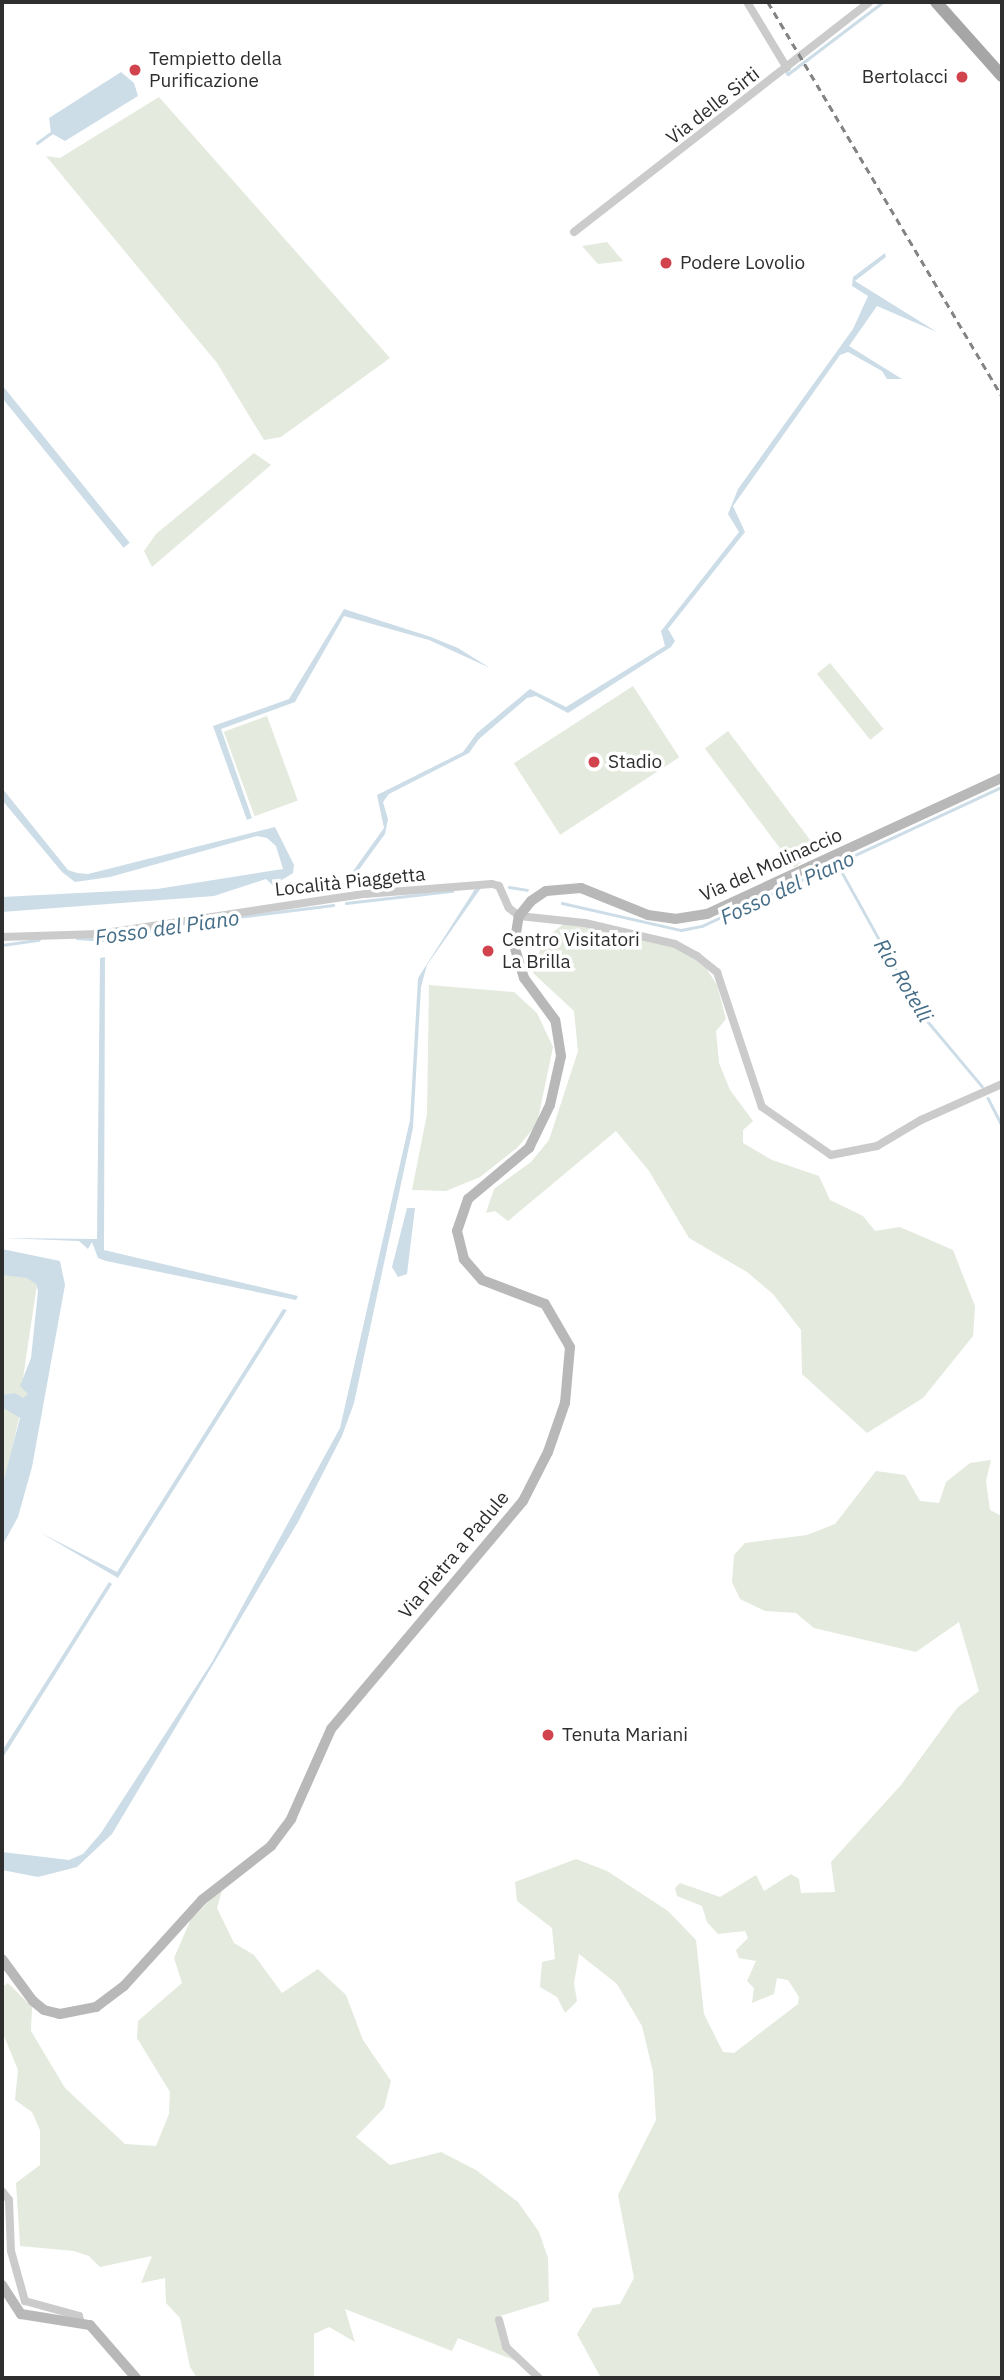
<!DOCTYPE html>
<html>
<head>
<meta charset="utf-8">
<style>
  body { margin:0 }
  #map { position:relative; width:1004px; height:2380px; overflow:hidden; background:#fff; font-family:"IBM Plex Sans",sans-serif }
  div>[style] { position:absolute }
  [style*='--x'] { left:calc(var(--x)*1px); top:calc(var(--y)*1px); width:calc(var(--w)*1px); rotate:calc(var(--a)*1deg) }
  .green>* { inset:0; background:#e4eadd; transform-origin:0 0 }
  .water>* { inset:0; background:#ccdde8; transform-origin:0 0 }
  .stream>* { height:2.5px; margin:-1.25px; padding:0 1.25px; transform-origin:1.25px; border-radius:1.25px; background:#ccdde8 }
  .street>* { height:8px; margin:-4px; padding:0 4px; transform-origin:4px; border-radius:4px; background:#cbcbcb }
  .secondary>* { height:10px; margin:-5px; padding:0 5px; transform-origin:5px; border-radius:5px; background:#b8b8b8 }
  .primary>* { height:12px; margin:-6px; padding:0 6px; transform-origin:6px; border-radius:6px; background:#a6a6a6 }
  .rail>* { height:2.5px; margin-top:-1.25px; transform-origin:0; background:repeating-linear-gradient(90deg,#838383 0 7px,transparent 0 12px) }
  .dots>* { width:19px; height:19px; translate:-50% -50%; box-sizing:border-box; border:4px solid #fff; border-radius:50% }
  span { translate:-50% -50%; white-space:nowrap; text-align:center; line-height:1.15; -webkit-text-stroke:7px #fff; paint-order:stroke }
  .poi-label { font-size:19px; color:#2e2e2e }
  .left { translate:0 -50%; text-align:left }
  .right { translate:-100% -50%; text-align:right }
  .street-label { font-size:19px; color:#2e2e2e }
  .water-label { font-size:21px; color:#456d87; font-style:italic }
  .frame { position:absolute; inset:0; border:4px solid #2e2e2e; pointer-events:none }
</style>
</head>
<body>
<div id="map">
  <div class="green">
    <div style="clip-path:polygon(159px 97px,390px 358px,281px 437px,264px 440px,217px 363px,46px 156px,60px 158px)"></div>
    <div style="clip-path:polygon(607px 242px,623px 261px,598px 264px,582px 246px)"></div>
    <div style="clip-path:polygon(254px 453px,271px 465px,152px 567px,144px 551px,156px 534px)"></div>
    <div style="left:830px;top:663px;width:85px;height:17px;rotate:51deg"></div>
    <div style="left:633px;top:686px;width:85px;height:142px;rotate:57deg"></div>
    <div style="left:267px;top:716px;width:90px;height:46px;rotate:70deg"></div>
    <div style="left:728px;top:731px;width:149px;height:29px;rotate:53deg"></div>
    <div style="clip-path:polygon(566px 922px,681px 948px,706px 968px,717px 985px,726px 1019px,716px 1031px,719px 1063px,730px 1090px,753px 1121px,743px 1130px,743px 1143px,772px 1160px,819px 1176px,830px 1200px,863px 1216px,875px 1231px,900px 1227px,953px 1250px,975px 1306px,973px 1336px,923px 1398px,867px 1433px,802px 1374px,801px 1330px,773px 1294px,747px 1272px,689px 1238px,649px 1171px,616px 1131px,508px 1221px,495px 1211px,486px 1213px,494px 1189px,531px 1162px,549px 1140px,578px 1051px,574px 1011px,533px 973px,543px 940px)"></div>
    <div style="clip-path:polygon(429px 985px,514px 992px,537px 1013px,553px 1047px,537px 1124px,517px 1148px,480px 1177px,446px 1191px,412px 1190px,427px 1114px)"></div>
    <div style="clip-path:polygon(2px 1273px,23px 1275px,37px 1284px,22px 1385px,29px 1394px,23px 1400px,2px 1495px)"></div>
    <div style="clip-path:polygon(991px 1460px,986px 1481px,990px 1510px,1002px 1516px,1002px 2378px,601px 2378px,577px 2334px,593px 2308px,620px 2304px,634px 2278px,618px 2195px,656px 2120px,653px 2072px,642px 2026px,617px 1984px,579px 1954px,574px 1983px,577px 2001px,565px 2013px,557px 1997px,540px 1987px,542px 1962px,555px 1959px,552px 1928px,517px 1901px,515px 1882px,576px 1859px,607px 1871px,668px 1911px,696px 1940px,704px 2014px,723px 2052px,734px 2053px,798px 2004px,799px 1997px,788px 1980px,777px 1978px,774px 1994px,752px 2003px,754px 1988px,747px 1981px,756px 1961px,739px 1958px,736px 1950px,748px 1938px,745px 1931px,718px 1934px,707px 1922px,702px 1906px,677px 1896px,675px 1888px,680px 1883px,720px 1897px,756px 1875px,764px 1891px,791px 1874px,799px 1879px,801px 1893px,835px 1892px,831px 1862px,901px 1785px,957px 1708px,979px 1691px,959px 1622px,916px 1652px,814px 1628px,796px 1613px,765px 1611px,740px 1599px,732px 1582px,734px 1555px,745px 1543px,807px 1535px,835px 1524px,876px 1471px,905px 1475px,920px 1501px,939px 1503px,946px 1482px,970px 1463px)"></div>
    <div style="clip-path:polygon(223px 1887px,217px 1908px,234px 1943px,254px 1955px,282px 1993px,318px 1969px,346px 1995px,363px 2040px,391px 2081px,384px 2108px,356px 2137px,390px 2165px,441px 2152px,476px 2170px,518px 2202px,539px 2232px,548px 2258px,549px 2301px,497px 2317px,504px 2348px,519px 2362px,458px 2338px,452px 2351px,345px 2309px,355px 2342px,329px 2327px,314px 2334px,314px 2378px,197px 2378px,190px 2367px,180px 2318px,166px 2303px,165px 2278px,141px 2283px,152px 2256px,100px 2267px,89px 2256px,74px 2251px,20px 2246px,16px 2183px,40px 2165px,40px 2130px,32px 2112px,15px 2100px,18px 2070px,2px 2031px,2px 1987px,8px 1983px,32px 2007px,31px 2031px,65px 2088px,125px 2144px,156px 2146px,169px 2114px,170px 2092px,137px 2038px,138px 2021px,182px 1983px,174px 1958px,191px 1919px)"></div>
  </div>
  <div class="water">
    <div style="clip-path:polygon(121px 72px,134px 83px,138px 96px,65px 141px,51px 133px,49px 118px)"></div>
    <div style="clip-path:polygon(885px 253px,886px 257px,855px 281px,937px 332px,877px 306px,849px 346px,902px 379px,887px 379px,882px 371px,848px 352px,840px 355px,733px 506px,745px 532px,668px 629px,675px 641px,671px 647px,568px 713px,536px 696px,527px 698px,479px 739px,469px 753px,389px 794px,383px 802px,388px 819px,385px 834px,345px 889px,284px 896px,266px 879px,214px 896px,2px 912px,2px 897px,157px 889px,283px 869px,276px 846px,267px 838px,257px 836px,110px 877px,75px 882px,62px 872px,2px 800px,2px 788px,68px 870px,77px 873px,88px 874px,275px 827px,294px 865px,293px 873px,280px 881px,281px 887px,293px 891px,343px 885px,384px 828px,377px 795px,463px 752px,477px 733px,530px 689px,566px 707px,665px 646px,661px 631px,739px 532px,728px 514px,738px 489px,853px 329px,868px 296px,852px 286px,853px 277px)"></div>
    <div style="left:2px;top:385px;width:203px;height:8px;rotate:51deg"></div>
    <div style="clip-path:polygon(344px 609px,431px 637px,458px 648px,490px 668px,429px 640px,344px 616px,295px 702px,221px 729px,252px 818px,247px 820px,213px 726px,289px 699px)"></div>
    <div style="clip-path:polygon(481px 888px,427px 965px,421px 987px,413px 1128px,354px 1403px,342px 1436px,298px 1522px,112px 1834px,77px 1867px,38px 1877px,2px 1870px,2px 1852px,69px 1860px,83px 1854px,101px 1833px,212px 1662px,340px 1428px,410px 1120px,418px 978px,475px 889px)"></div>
    <div style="clip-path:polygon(105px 957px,104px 1250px,298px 1296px,296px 1300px,106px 1261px,98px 1258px,92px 1242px,88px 1249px,79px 1241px,2px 1238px,97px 1239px,100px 958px)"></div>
    <div style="clip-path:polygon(407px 1208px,415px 1208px,407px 1274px,398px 1277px,392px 1267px)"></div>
    <div style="clip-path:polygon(2px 1249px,60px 1261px,65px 1285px,32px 1467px,18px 1517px,2px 1546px,2px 1487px,20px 1418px,2px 1407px,2px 1395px,15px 1393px,23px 1398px,28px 1394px,20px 1386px,31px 1358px,38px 1291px,36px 1284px,27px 1278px,2px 1275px)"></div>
    <div style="clip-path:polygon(283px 1309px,287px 1310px,118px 1578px,41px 1533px,117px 1572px)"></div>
    <div style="clip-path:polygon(109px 1582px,112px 1584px,2px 1759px,2px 1751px)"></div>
  </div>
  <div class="stream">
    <div style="--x:785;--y:70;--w:5;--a:53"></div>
    <div style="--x:788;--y:74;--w:119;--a:-37.2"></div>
    <div style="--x:37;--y:143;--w:17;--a:-36"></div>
    <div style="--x:838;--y:865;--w:167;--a:61"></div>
    <div style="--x:919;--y:1011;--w:98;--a:50"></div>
    <div style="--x:509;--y:887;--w:18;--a:9"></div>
    <div style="--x:346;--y:903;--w:107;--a:-6.5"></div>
    <div style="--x:562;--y:903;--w:122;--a:12.8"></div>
    <div style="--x:681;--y:930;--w:21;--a:-11"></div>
    <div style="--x:702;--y:926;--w:331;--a:-24.9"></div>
    <div style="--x:221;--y:919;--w:113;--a:-7.1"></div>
    <div style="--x:77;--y:938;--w:27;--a:4"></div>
    <div style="--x:104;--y:940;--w:50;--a:-11.5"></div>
    <div style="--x:2;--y:945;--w:37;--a:-8"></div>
    <div style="--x:988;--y:1098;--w:31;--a:63"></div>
  </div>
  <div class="street">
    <div style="--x:747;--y:2;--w:77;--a:58.8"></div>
    <div style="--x:574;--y:232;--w:374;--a:-37.9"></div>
    <div style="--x:2;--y:937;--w:97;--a:-1.8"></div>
    <div style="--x:99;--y:934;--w:269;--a:-8.6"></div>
    <div style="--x:365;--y:894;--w:127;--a:-4.5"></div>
    <div style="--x:492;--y:884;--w:7;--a:16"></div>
    <div style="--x:499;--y:886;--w:24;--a:66"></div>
    <div style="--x:509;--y:908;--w:13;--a:39"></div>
    <div style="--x:519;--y:916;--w:66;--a:6.1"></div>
    <div style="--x:585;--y:923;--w:92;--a:13.1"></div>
    <div style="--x:675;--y:944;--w:25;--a:29"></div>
    <div style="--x:697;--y:956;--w:26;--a:39"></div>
    <div style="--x:717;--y:972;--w:142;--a:71.6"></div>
    <div style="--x:762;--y:1107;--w:84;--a:34.8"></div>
    <div style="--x:831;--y:1155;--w:47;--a:-11.1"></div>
    <div style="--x:877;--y:1146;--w:51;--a:-30.6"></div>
    <div style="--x:921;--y:1120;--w:89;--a:-24"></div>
    <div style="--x:2;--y:2191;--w:11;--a:52"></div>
    <div style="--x:9;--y:2200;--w:51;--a:87.8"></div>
    <div style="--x:11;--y:2251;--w:52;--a:74.4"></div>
    <div style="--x:25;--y:2301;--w:56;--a:15.5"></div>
    <div style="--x:79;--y:2316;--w:7;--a:74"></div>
    <div style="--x:499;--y:2320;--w:28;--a:75"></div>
    <div style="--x:506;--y:2347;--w:45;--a:43.2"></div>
  </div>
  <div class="secondary">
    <div style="--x:2;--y:1959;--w:52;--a:53.6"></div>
    <div style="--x:33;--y:2001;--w:14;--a:39"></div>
    <div style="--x:44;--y:2010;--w:16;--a:14"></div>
    <div style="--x:60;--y:2014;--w:37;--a:-11"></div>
    <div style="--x:96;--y:2007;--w:35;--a:-37"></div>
    <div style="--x:124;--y:1986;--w:116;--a:-47.8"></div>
    <div style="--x:202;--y:1900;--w:88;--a:-38"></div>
    <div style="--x:271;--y:1846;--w:34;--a:-53"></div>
    <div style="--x:291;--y:1819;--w:98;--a:-66"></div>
    <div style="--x:331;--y:1729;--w:298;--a:-49.9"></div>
    <div style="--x:523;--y:1501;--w:55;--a:-63"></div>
    <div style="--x:548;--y:1452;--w:52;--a:-70.9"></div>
    <div style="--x:565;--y:1403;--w:56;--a:-84.9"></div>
    <div style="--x:570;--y:1347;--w:50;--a:-120.2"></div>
    <div style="--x:545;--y:1304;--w:67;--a:-159.1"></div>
    <div style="--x:482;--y:1280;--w:28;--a:-131"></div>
    <div style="--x:464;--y:1259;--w:29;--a:-104"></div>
    <div style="--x:457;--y:1231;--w:34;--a:-71"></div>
    <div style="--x:468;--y:1199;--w:80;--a:-39.9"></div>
    <div style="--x:529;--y:1148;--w:48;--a:-64"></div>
    <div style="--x:550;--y:1105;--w:50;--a:-77.3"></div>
    <div style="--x:561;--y:1056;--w:36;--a:-99"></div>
    <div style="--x:555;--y:1020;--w:52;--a:-126.4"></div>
    <div style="--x:524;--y:978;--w:34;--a:-107"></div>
    <div style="--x:514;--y:946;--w:30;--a:-81"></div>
    <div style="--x:519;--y:916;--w:19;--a:-51"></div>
    <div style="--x:531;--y:901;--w:18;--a:-34"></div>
    <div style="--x:546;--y:891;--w:35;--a:-5"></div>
    <div style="--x:581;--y:888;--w:72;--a:21.9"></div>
    <div style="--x:648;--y:915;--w:27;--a:8"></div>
    <div style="--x:675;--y:919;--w:32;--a:-9"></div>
    <div style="--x:707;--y:914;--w:325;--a:-24.8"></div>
    <div style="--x:2;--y:2285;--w:35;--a:57"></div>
    <div style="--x:21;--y:2314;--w:70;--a:9.1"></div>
    <div style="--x:90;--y:2325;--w:70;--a:49"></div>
  </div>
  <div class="primary">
    <div style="--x:936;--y:2;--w:99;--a:48.3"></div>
  </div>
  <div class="rail">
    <div style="--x:768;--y:2;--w:458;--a:59.3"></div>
  </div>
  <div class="dots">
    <div style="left:135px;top:70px;background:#d1444e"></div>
    <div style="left:962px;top:77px;background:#d1444e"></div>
    <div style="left:666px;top:263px;background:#d1444e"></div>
    <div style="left:594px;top:762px;background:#d1444e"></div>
    <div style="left:488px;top:951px;background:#d1444e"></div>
    <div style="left:548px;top:1735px;background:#d1444e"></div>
  </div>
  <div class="poi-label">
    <span class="left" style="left:149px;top:70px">Tempietto della<br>Purificazione</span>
    <span class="right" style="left:948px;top:77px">Bertolacci</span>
    <span class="left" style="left:680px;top:263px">Podere Lovolio</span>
    <span class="left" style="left:608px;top:762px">Stadio</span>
    <span class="left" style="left:502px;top:951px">Centro Visitatori<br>La Brilla</span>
    <span class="left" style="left:562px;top:1735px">Tenuta Mariani</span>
  </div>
  <div class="street-label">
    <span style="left:713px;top:106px;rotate:-38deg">Via delle Sirti</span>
    <span style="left:771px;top:865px;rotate:-24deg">Via del Molinaccio</span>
    <span style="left:350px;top:882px;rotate:-6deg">Località Piaggetta</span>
    <span style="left:454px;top:1555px;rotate:-50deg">Via Pietra a Padule</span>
  </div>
  <div class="water-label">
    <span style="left:787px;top:887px;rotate:-25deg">Fosso del Piano</span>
    <span style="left:167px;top:927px;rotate:-8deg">Fosso del Piano</span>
    <span style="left:904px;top:980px;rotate:59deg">Rio Rotelli</span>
  </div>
  <div class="frame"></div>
</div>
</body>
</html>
